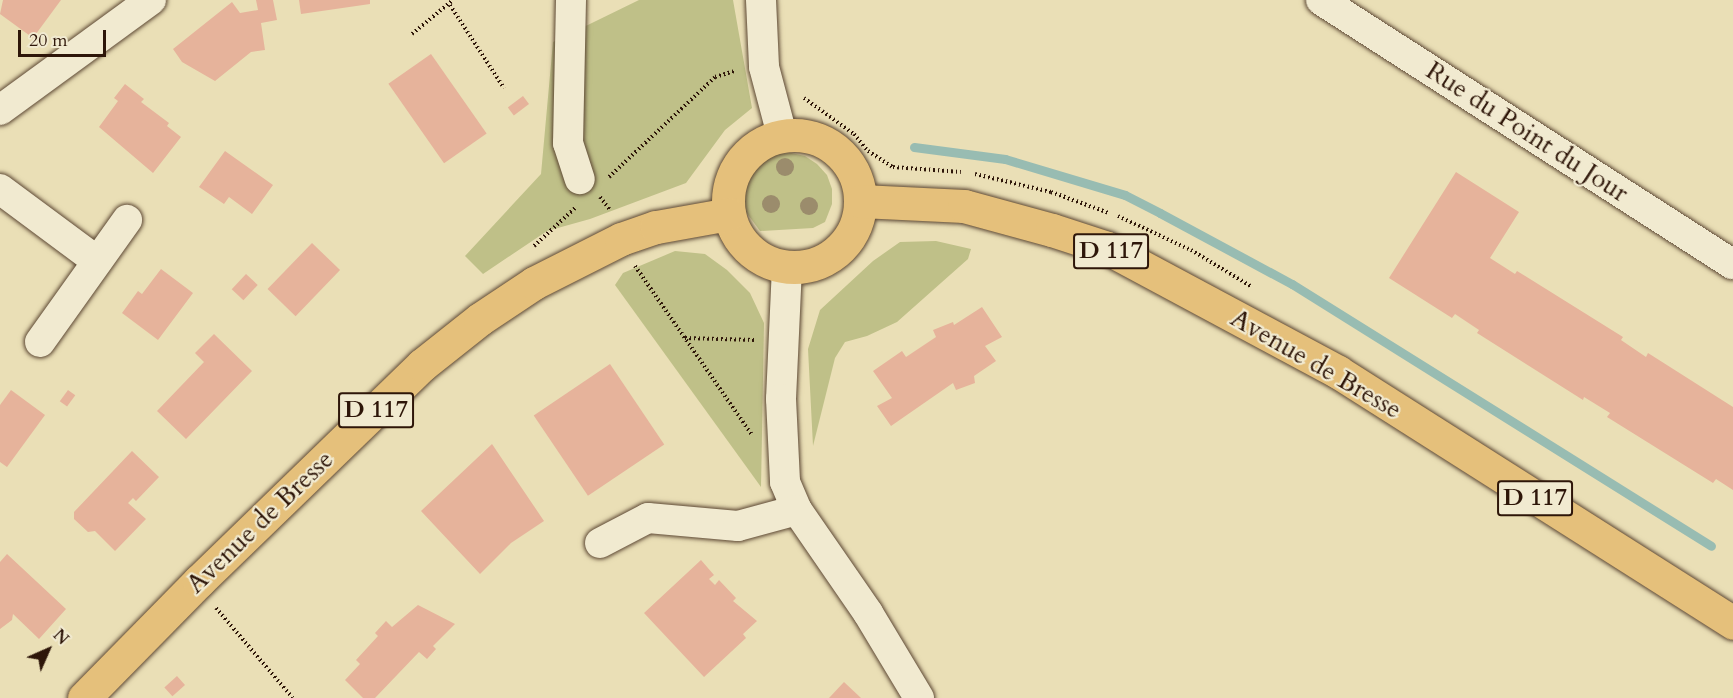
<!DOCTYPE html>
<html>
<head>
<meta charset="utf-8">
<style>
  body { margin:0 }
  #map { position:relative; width:1733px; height:698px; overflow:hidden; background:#eadfb6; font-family:Cardo,serif }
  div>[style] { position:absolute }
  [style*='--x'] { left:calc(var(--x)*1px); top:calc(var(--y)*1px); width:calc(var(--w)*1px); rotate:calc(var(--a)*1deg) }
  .green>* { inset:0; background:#bfc088 }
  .stream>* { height:9px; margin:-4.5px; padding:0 4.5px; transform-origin:4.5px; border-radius:4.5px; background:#98bcb2 }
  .building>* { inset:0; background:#e6b39b; transform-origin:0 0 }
  .path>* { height:4px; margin-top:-2px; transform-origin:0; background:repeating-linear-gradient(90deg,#2e1609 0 1.5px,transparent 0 4.5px) }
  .roads { filter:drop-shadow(0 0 2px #5d4834) drop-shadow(0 0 2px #5d4834) }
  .minor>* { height:30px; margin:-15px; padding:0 15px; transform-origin:15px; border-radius:15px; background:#f1ead0 }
  .major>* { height:33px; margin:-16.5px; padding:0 16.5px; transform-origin:16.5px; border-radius:16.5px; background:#e5c07b }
  .major>.ring { margin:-16.5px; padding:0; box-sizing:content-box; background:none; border:33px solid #e5c07b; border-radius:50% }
  .trees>* { width:18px; height:18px; margin:-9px; border-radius:50%; background:#9b8c6c }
  span { translate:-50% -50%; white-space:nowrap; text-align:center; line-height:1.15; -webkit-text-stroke:4.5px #f1ead0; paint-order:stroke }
  .shield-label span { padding:2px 4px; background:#f1ead0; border:2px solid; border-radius:4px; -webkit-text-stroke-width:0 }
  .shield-label { font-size:24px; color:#2e1609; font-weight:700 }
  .street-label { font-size:26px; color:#2e1609 }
  .north { position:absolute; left:18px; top:620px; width:60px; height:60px; -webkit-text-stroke:4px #f1ead0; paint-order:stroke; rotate:45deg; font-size:16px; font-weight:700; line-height:24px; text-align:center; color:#2e1609 }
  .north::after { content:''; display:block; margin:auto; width:21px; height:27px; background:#2e1609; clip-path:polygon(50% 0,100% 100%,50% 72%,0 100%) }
  .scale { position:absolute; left:18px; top:30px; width:88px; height:27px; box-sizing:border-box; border:3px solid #2e1609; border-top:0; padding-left:8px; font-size:18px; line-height:21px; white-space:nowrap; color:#2e1609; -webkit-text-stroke:4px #f1ead0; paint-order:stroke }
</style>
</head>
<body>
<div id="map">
  <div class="green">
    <div style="clip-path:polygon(639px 0,733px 0,752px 108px,725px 130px,686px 183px,590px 219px,547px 231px,483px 274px,465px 256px,541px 174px,553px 42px)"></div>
    <div style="clip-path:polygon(791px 153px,805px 156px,817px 164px,827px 175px,832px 189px,832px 204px,825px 222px,813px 228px,760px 231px,746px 212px,744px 197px,746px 183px,753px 170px,763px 160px,777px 154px)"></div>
    <div style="clip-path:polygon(936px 241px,971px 249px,968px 259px,897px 322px,867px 336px,845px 342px,835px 358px,813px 446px,808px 349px,820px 310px,873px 261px,900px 242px)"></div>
    <div style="clip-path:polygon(675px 251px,705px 254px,727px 270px,750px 293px,764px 323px,761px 487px,615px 285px,623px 273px)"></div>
  </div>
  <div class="stream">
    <div style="--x:914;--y:147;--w:92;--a:7.5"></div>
    <div style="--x:1005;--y:159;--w:125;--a:16.7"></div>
    <div style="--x:1125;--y:195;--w:39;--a:27"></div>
    <div style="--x:1160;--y:213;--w:150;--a:28.3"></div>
    <div style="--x:1292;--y:284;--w:494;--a:32"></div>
  </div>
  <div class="building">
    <div style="clip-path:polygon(3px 0,61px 0,33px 38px,0 14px)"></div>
    <div style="clip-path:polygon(256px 0,273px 0,277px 20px,261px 23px,265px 50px,251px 52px,215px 81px,182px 62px,173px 49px,232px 2px,240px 13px,258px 10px)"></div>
    <div style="clip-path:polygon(299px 0,370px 0,370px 4px,301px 14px)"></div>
    <div style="left:431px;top:54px;width:97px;height:52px;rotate:55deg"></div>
    <div style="clip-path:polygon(125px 84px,144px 99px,141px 102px,169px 123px,167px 126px,181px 137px,153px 173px,99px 127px,118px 101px,114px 98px)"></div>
    <div style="left:523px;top:96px;width:10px;height:19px;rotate:53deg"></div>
    <div style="clip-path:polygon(225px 151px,273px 185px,252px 214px,229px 197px,224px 204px,199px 187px)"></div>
    <div style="clip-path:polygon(1456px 172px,1519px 212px,1490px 258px,1515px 274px,1517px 271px,1623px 337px,1621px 340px,1646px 357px,1648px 353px,1733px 407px,1733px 490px,1716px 479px,1713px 483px,1607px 417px,1610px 413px,1584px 397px,1583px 400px,1477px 333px,1479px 330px,1455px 314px,1452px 318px,1389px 278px)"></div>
    <div style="left:312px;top:243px;width:39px;height:64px;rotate:44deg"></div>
    <div style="clip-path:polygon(161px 269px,193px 293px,158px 340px,122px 313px,138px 291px,142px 294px)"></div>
    <div style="left:246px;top:274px;width:16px;height:21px;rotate:43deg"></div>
    <div style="clip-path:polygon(982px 307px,1002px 337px,985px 346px,996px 361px,974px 376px,975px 383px,956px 390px,953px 383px,891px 426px,877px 406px,892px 398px,873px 371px,902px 351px,906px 357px,936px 337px,933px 330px,953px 322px,954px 325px)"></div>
    <div style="clip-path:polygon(214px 334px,252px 371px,186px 439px,157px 411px,204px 362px,195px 353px)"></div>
    <div style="left:610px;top:364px;width:97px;height:92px;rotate:56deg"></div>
    <div style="clip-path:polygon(11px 390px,45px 415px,7px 467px,0 462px,0 405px)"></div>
    <div style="left:68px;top:390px;width:9px;height:14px;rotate:36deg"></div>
    <div style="clip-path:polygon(492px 444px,544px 521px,511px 543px,480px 574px,421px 511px)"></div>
    <div style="clip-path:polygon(132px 451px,159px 477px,136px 501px,133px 498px,128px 503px,146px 519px,115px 551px,95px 531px,88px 532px,74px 519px,74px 512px)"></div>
    <div style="clip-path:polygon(7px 554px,66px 609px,39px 639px,13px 614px,12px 620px,0 629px,0 562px)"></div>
    <div style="clip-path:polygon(701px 560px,714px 575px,709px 579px,715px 585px,719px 580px,736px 598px,733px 601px,757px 621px,743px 634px,746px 638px,704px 677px,644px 613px)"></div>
    <div style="clip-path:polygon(418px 605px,455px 624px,433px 646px,436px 649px,427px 659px,419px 652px,375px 698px,363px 698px,345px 680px,360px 664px,356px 660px,378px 636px,375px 633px,386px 621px,392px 627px)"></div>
    <div style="left:177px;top:676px;width:12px;height:17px;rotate:48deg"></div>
    <div style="clip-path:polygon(844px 682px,861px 698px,829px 698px)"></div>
  </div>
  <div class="path">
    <div style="--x:450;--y:5;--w:99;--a:57"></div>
    <div style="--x:412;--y:34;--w:53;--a:-39.7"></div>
    <div style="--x:804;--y:98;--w:62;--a:35.8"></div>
    <div style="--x:854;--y:134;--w:22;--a:51"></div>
    <div style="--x:868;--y:151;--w:30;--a:33"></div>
    <div style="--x:893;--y:167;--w:68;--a:4.2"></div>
    <div style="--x:975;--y:174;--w:78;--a:13.3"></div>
    <div style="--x:1051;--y:192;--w:62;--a:19.9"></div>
    <div style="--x:609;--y:177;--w:146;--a:-43.3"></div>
    <div style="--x:715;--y:77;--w:21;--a:-17"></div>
    <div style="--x:600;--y:197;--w:16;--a:52"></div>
    <div style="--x:1118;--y:216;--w:81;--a:25"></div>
    <div style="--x:1191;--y:250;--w:71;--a:31.2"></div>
    <div style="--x:534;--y:246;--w:56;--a:-42.8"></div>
    <div style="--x:635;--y:266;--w:206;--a:55.3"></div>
    <div style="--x:685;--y:338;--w:70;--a:1.6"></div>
    <div style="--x:216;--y:608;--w:118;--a:49.5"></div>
  </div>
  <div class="roads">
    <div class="minor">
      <div style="--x:571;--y:0;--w:143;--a:91.2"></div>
      <div style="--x:568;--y:143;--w:38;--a:72"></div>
      <div style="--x:761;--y:0;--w:67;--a:87.4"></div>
      <div style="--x:764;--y:67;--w:70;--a:75.2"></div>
      <div style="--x:1321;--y:0;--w:489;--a:32.7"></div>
      <div style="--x:0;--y:110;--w:187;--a:-36.1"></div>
      <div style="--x:0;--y:189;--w:121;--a:36.6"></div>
      <div style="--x:787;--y:267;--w:132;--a:92.6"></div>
      <div style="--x:781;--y:399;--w:83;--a:87.2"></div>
      <div style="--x:785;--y:482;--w:30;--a:67"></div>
      <div style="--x:797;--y:510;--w:125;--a:55.4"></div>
      <div style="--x:868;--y:613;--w:99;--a:59"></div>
      <div style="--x:40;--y:342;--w:150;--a:-54.5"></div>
      <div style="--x:600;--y:543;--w:54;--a:-27.5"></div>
      <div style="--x:648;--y:518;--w:90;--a:5.1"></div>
      <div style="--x:738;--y:526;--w:61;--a:-15.2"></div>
    </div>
    <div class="major">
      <div class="ring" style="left:728px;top:135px;width:99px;height:99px"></div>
      <div style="--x:861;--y:201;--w:103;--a:2.8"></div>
      <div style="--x:964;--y:206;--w:91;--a:15.3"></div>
      <div style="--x:1052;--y:230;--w:58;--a:18.1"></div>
      <div style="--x:1107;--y:248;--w:262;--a:28.2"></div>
      <div style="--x:1338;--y:372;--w:468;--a:32.4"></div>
      <div style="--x:84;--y:698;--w:164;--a:-45.5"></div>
      <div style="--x:199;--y:581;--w:310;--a:-44.1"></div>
      <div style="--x:422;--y:365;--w:74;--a:-38.4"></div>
      <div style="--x:480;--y:319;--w:65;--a:-33.7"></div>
      <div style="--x:534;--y:283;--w:97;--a:-26.8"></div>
      <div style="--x:621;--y:239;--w:37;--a:-19"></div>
      <div style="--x:656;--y:227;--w:74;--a:-10.1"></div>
    </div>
  </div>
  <div class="trees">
    <div style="left:785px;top:167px"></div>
    <div style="left:771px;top:204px"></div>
    <div style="left:809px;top:206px"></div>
  </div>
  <div class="shield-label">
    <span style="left:1111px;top:251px">D 117</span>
    <span style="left:376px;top:410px">D 117</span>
    <span style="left:1535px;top:498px">D 117</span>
  </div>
  <div class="street-label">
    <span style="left:1527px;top:132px;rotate:33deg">Rue du Point du Jour</span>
    <span style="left:1316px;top:364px;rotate:30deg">Avenue de Bresse</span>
    <span style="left:260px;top:522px;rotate:-44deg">Avenue de Bresse</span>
  </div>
  <div class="north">N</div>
  <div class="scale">20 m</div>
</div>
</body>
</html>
